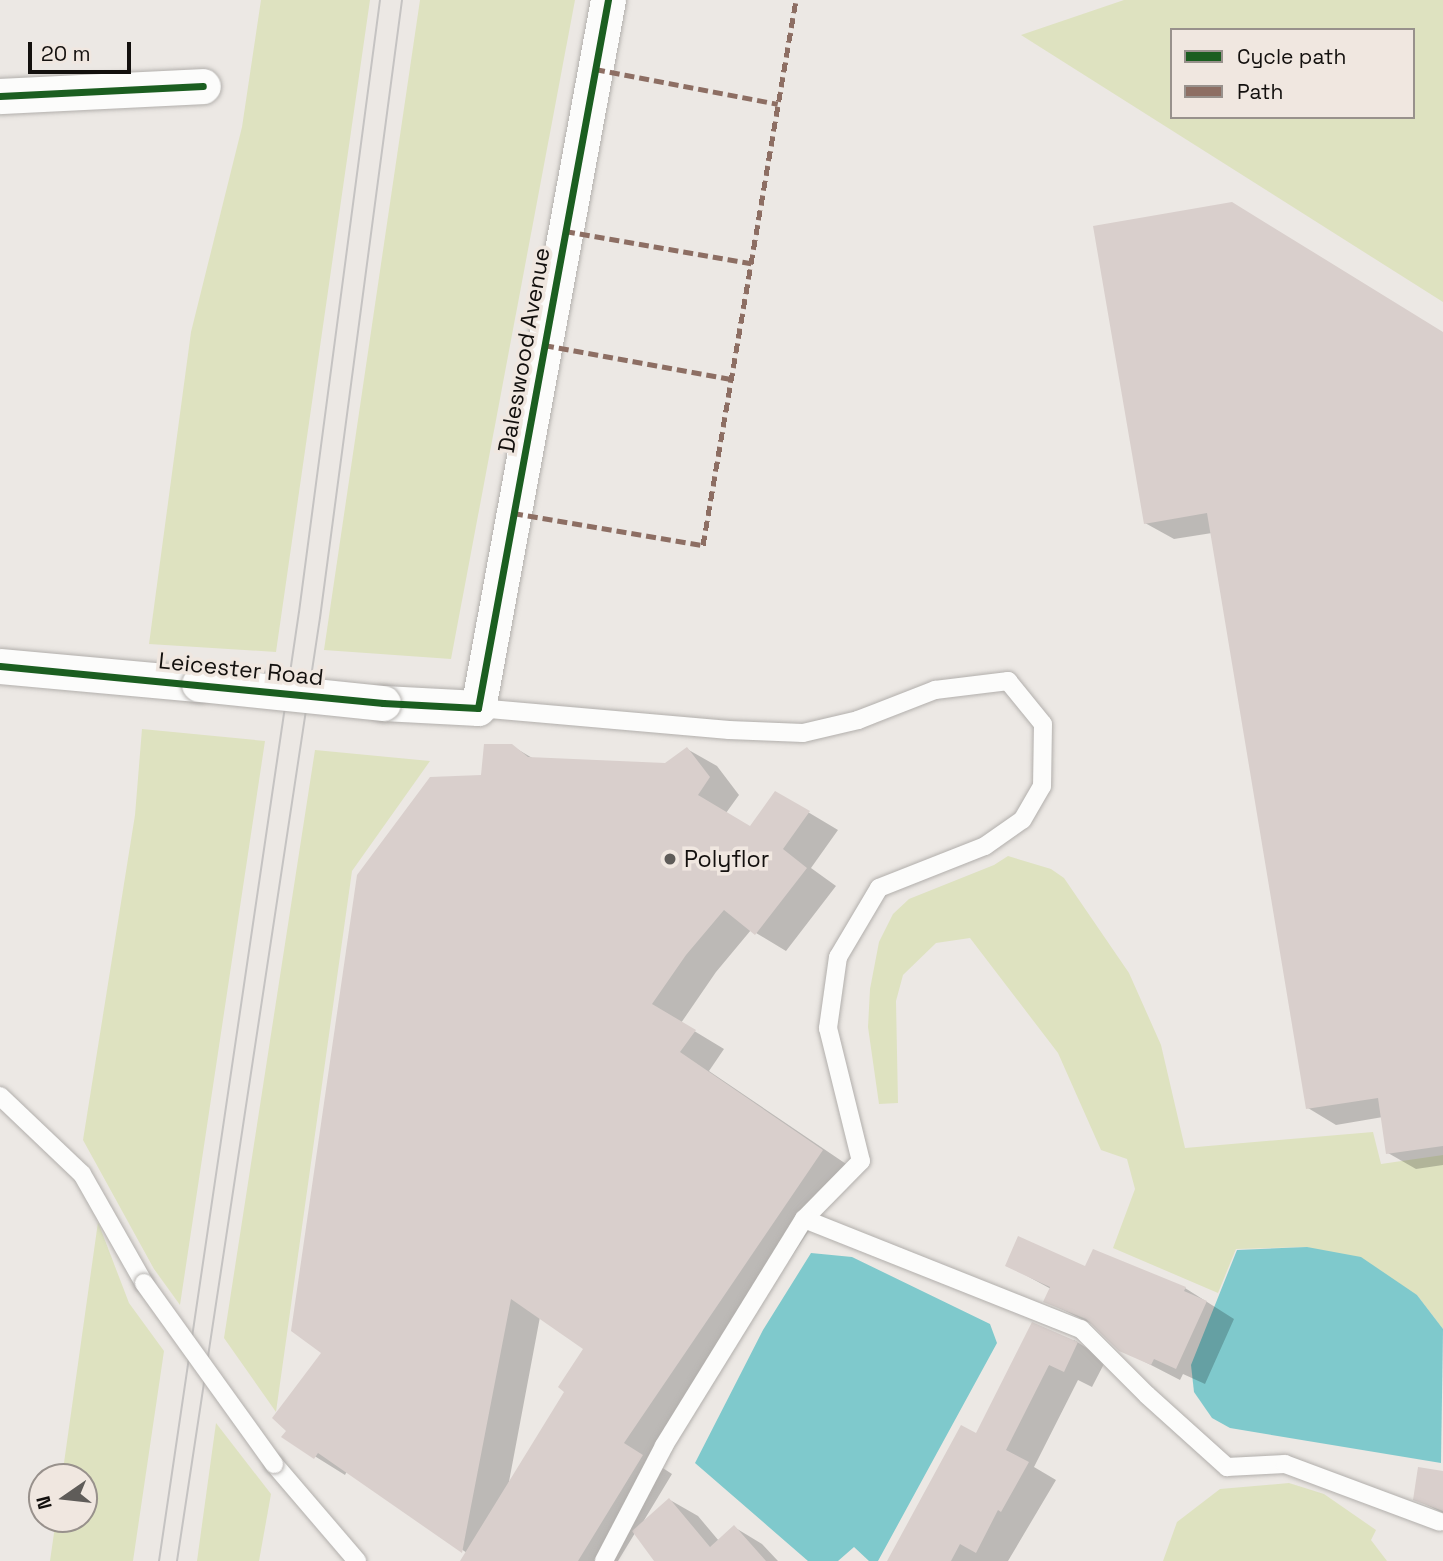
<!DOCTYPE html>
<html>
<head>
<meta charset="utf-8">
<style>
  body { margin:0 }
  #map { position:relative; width:1443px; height:1561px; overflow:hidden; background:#ece8e4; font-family:"Space Grotesk",sans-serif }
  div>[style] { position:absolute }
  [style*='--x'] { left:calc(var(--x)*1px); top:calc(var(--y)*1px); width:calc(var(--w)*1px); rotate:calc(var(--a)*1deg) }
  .green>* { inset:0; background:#dee2c0 }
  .water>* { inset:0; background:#7fc9cc }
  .shadow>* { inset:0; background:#0003 }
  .building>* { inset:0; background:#d9cfcc }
  .roads { filter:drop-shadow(0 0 2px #b2afac) drop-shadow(0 0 2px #b2afac) }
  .service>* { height:18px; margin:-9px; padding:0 9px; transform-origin:9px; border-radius:9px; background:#fcfcfb }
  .minor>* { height:35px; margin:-17.5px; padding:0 17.5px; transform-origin:17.5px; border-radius:17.5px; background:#fcfcfb }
  .tram>* { height:2px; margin:-1px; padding:0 1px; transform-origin:1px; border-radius:1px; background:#c5c3c2 }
  .bridges { filter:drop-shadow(0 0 2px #b2afac) drop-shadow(0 0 2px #b2afac) }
  .service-bridge>* { height:18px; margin:-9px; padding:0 9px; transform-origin:9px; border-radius:9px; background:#fcfcfb }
  .minor-bridge>* { height:35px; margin:-17.5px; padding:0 17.5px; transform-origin:17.5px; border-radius:17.5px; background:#fcfcfb }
  .quiet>* { height:5px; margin-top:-2.5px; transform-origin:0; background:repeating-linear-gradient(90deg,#8d6e63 0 10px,transparent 0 15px) }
  .cycleway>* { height:7px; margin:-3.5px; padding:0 3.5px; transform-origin:3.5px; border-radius:3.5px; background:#1b5e20 }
  .dots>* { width:19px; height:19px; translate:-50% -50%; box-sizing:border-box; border:4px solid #f0e7e0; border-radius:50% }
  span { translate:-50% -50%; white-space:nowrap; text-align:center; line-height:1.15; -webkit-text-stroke:7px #f0e7e0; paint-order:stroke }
  .street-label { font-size:23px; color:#13100e }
  .poi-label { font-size:23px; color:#13100e }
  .left { translate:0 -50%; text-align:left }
  .legend { position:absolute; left:1170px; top:28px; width:245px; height:91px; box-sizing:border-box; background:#f0e7e0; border:2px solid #98918c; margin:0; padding:9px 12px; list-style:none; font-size:21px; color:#13100e }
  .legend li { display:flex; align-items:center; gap:14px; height:35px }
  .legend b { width:35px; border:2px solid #98918c }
  .north { position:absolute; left:28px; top:1463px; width:70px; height:70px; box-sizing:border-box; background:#f0e7e0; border:2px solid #98918c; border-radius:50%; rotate:256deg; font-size:19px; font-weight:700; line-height:28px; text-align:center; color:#13100e }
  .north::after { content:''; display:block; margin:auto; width:24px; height:32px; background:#5f5c59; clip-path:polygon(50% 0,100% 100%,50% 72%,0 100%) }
  .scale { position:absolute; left:28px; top:42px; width:103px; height:32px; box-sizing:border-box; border:4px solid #13100e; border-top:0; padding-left:9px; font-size:21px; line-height:24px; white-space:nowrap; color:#13100e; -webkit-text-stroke:5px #f0e7e0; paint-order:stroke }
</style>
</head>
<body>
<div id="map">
  <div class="green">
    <div style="clip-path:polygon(261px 0,370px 0,276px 652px,149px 644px,191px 332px,242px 127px)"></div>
    <div style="clip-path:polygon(420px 0,575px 0,451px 659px,324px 650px)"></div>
    <div style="clip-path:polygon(evenodd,1124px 0,1443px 0,1443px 302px,1021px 35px,1124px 0,1172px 30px,1413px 30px,1413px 117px,1172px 117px,1172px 30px)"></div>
    <div style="clip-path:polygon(142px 729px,265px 741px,180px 1305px,154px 1269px,83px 1140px,135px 815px)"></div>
    <div style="clip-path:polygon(315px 750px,430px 761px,352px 871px,276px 1412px,224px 1338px)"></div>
    <div style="clip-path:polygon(1008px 856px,1051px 869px,1064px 878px,1129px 973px,1161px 1045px,1185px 1148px,1373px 1132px,1381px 1164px,1443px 1155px,1443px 1329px,1417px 1295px,1307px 1247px,1236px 1249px,1218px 1293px,1113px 1248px,1135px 1189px,1127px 1159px,1101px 1150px,1058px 1053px,970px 938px,936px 943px,903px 975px,896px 1001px,898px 1103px,879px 1104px,868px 1027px,870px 989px,879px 942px,893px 914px,909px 899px,994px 865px)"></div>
    <div style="clip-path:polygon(98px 1222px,129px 1303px,164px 1351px,133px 1561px,50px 1561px,56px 1519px,84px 1519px,84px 1477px,62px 1477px)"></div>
    <div style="clip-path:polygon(216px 1423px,271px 1494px,259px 1561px,197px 1561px)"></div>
    <div style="clip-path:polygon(1289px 1483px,1324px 1494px,1376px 1530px,1371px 1540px,1387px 1561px,1163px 1561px,1177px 1522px,1220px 1489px)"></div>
  </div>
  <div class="water">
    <div style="clip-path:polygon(1307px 1247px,1361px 1257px,1417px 1295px,1443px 1329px,1441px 1463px,1230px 1428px,1212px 1418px,1194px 1392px,1191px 1365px,1237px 1250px)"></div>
    <div style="clip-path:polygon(811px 1253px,852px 1257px,990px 1324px,997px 1343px,878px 1561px,869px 1561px,854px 1547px,838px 1561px,808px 1561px,695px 1463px,763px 1330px)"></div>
  </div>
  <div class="shadow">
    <div style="clip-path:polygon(1443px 333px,1443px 1165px,1416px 1169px,1388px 1153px,1383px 1117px,1336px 1125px,1308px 1108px,1212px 533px,1174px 539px,1145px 523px)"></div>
    <div style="clip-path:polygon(evenodd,512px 746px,534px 759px,665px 765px,687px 749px,717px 766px,739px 795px,726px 813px,750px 828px,776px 793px,838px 830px,811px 868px,836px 886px,786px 951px,751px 930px,716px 972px,681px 1023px,724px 1049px,709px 1071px,852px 1168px,652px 1461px,672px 1474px,643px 1522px,670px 1500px,698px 1516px,719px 1541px,734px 1527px,762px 1544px,778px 1561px,656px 1561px,635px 1533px,618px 1561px,462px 1561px,467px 1553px,347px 1471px,345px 1475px,284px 1437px,324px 1352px,483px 777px,512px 746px,540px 1317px,586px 1348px,567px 1391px,508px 1487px,540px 1317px)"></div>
    <div style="clip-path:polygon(1007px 1265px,1086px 1268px,1185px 1288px,1234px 1319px,1205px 1384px,1183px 1374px,1180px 1380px,1120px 1349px,1096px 1326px,1045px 1301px,1051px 1289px)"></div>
    <div style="clip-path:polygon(1074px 1340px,1106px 1360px,1092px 1387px,1078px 1380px,1034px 1467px,1056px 1480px,1008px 1561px,889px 1561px,977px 1436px)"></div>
    <div style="clip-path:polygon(1443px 1473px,1443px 1513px,1415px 1499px)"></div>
  </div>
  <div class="building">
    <div style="clip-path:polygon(1232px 202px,1443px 332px,1443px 1146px,1386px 1154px,1378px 1098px,1306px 1109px,1207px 513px,1144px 524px,1093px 226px)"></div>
    <div style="clip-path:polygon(484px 744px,512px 744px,528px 757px,665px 763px,687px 747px,710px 777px,698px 795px,750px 826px,775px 791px,810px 811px,783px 849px,807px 868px,755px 935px,724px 910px,686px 955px,652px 1004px,696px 1030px,680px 1052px,823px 1150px,624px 1443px,643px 1455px,578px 1561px,460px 1561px,564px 1392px,558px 1387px,583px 1349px,511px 1299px,462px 1553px,318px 1453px,314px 1459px,281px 1437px,286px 1431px,272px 1418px,321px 1353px,291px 1331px,357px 875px,430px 777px,481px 775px)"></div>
    <div style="clip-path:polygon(1018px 1236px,1085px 1266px,1093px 1249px,1186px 1287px,1184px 1291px,1207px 1301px,1176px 1369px,1154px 1359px,1151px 1365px,1119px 1351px,1086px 1319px,1043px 1302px,1050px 1287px,1005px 1266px)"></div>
    <div style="clip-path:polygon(1032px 1322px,1078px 1342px,1064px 1372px,1049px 1365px,1006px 1450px,1029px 1462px,1001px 1512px,998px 1510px,976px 1553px,960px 1544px,951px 1561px,887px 1561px,961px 1425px,976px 1433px)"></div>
    <div style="clip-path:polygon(1418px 1467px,1443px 1471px,1443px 1511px,1413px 1500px)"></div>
    <div style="clip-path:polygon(669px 1498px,710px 1547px,734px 1525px,766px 1561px,654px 1561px,632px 1531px)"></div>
  </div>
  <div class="roads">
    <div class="service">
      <div style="--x:478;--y:708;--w:252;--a:5"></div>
      <div style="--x:729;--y:730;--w:74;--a:2.3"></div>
      <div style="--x:803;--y:733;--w:57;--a:-13.3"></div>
      <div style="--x:858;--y:720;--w:83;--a:-21.3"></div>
      <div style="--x:935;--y:690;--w:74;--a:-7"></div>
      <div style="--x:1008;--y:681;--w:55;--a:50.9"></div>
      <div style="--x:1043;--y:724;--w:62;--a:90.9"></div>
      <div style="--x:1042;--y:786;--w:39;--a:120"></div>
      <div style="--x:1022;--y:820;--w:45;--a:144.9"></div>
      <div style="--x:985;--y:846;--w:114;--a:158.4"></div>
      <div style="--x:879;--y:888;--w:80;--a:120.7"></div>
      <div style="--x:838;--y:957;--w:72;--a:98"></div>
      <div style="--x:828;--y:1028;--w:137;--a:76.1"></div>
      <div style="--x:861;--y:1161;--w:81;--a:134.5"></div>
      <div style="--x:804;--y:1219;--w:267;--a:121.7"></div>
      <div style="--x:664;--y:1446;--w:130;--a:117.6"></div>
      <div style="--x:0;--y:1096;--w:113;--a:43.6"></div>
      <div style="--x:82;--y:1174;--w:125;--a:60.4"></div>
      <div style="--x:804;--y:1219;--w:298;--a:21.7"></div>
      <div style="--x:1081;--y:1329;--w:93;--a:45"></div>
      <div style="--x:1147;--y:1395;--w:108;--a:42"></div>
      <div style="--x:1227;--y:1467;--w:58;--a:-3"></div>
      <div style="--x:1285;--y:1464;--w:165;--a:20.5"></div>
      <div style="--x:274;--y:1464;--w:128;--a:49.4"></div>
    </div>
    <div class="minor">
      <div style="--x:0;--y:96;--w:203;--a:-2.8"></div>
      <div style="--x:0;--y:666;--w:200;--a:5.2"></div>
      <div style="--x:383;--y:703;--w:95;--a:3"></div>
      <div style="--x:478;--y:708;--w:720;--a:-79.6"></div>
    </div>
  </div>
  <div class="tram">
    <div style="--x:159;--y:1561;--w:959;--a:-81.61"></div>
    <div style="--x:299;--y:612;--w:617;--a:-82.46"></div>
    <div style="--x:177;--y:1561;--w:954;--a:-81.38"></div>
    <div style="--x:320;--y:618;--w:623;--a:-82.44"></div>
  </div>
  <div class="bridges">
    <div class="service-bridge">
      <div style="--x:144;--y:1283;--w:223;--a:54.3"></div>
    </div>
    <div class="minor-bridge">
      <div style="--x:199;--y:684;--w:185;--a:5.9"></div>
    </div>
  </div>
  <div class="quiet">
    <div style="--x:595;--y:69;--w:186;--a:10.8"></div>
    <div style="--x:565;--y:231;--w:189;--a:9.8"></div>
    <div style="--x:544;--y:345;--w:190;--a:10.3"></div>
    <div style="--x:513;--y:513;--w:193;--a:9.6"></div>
    <div style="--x:703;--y:545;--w:553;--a:-80.32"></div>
  </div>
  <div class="cycleway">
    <div style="--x:0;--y:96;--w:203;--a:-2.8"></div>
    <div style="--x:0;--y:666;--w:385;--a:5.5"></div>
    <div style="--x:383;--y:703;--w:95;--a:3"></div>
    <div style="--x:478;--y:708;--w:720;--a:-79.6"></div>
  </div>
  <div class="dots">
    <div style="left:670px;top:859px;background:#5f5c59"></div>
  </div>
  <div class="street-label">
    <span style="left:524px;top:350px;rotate:-80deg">Daleswood Avenue</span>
    <span style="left:241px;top:669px;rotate:6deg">Leicester Road</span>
  </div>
  <div class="poi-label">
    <span class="left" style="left:684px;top:859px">Polyflor</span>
  </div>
  <ul class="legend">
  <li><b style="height:9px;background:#1b5e20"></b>Cycle path</li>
  <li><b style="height:9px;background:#8d6e63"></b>Path</li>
  </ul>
  <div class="north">N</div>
  <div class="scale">20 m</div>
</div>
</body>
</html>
